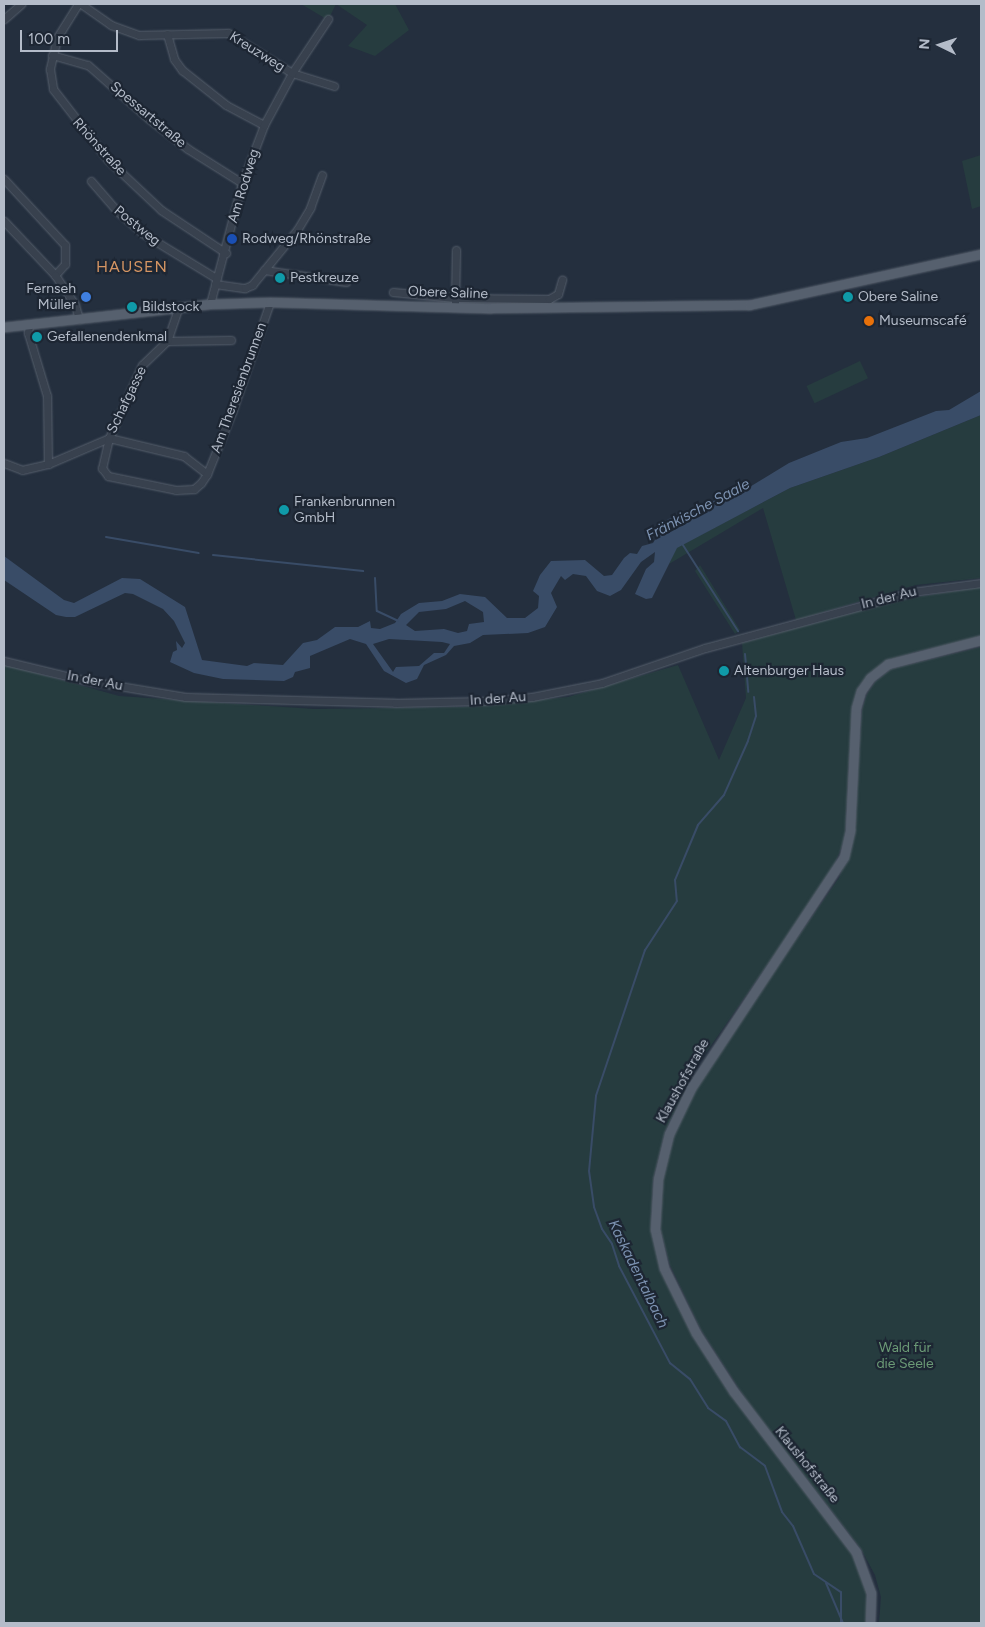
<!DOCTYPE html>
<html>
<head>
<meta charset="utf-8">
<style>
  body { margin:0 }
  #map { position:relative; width:985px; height:1627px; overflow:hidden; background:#242f3e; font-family:Figtree,sans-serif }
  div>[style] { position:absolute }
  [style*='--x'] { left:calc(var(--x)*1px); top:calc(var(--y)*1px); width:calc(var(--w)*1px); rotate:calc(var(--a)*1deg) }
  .green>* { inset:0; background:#263c3f; transform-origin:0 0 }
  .water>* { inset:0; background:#394c67 }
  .stream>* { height:2px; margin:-1px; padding:0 1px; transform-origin:1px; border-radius:1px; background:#394c67 }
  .roads { filter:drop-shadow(0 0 1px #565f6c) drop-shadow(0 0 1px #565f6c) }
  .minor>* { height:7px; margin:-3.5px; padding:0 3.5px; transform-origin:3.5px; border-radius:3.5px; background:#38414e }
  .major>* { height:9px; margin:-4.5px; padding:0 4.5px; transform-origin:4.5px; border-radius:4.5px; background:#56606e }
  .dots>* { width:14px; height:14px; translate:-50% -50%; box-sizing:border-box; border:2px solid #1d2633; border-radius:50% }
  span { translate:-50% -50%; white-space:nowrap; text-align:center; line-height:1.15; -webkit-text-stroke:4.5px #1d2633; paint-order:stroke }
  .street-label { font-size:14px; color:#b4bcc9 }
  .poi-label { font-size:14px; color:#b4bcc9 }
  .left { translate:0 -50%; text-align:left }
  .right { translate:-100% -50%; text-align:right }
  .park-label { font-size:14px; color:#6b9a76 }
  .water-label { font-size:15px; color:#7c92b1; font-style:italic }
  .quarter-label { font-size:16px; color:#d59563; letter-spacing:1px }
  .frame { position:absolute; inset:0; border:5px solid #b4bcc9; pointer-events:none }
  .north { position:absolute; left:915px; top:20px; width:50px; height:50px; -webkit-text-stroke:4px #1d2633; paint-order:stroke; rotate:274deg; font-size:14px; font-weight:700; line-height:20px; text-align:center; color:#b4bcc9 }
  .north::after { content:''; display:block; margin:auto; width:18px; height:22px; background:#b4bcc9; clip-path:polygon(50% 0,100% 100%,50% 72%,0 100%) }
  .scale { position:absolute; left:20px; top:30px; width:98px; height:22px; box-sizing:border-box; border:2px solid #b4bcc9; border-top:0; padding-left:6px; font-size:15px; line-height:18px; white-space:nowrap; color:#b4bcc9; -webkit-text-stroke:4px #1d2633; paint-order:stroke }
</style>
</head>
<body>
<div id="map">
  <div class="green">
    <div style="clip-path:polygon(301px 4px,395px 4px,409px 30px,375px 56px,348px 46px,367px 25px,336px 4px,328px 20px)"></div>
    <div style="clip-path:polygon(981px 155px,981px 206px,972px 209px,962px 161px)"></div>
    <div style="left:860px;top:361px;width:19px;height:59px;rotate:65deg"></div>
    <div style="clip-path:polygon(981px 415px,981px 578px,916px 585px,796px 620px,763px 508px,669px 564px,676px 548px,790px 488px,879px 457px)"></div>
    <div style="clip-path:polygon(700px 565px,740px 630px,735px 634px,695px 571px)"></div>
    <div style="clip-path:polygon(981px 587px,981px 638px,915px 652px,886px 662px,859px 690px,849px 762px,845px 838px,831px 874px,696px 1067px,665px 1132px,653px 1180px,651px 1229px,694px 1335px,842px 1537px,867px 1578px,867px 1623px,4px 1623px,4px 664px,119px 696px,314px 709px,463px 707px,568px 697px,678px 665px,719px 760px,746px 698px,742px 643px,898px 600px)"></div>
    <div style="clip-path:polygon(981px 647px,981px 1623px,879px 1623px,881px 1597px,875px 1575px,861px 1549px,749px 1404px,701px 1330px,670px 1265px,660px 1228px,662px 1181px,673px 1135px,704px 1071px,839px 878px,853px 840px,862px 709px,867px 694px,875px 682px,891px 669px)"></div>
  </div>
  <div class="water">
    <div style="clip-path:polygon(evenodd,981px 391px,981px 415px,879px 457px,790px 488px,677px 548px,652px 598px,646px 599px,635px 594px,646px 569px,654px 562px,655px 552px,641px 562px,621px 590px,610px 596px,597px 591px,586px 576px,573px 574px,565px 580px,561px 576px,551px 593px,557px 607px,545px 627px,528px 633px,483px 635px,470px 643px,454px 646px,446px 655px,424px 665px,417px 679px,406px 683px,384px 671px,366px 644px,350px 639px,310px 656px,310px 668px,295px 672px,293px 677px,284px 681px,223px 679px,194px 673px,170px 662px,173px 652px,177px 650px,176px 641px,182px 648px,185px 643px,174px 621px,163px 609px,133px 594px,125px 593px,75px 617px,66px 617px,56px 615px,4px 580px,4px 556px,64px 600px,74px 603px,122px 578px,140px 579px,185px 607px,202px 660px,247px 666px,254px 663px,283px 665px,303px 643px,317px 640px,335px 627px,358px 627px,370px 621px,371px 628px,380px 629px,395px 623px,401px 614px,419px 603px,442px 601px,460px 594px,485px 597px,507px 618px,525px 618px,538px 608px,539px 596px,533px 591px,540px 575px,551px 561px,585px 560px,604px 576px,612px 575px,624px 558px,630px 553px,637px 554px,642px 546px,653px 543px,668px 519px,683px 516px,728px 494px,743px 491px,789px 463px,841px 442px,867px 438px,936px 411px,949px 410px,981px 391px,465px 601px,483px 612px,484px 622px,469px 624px,467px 631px,458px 633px,444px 629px,415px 631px,406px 625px,419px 612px,446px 609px,465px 601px,981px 391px,389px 639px,442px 642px,450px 644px,444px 653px,434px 653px,419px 666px,396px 667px,393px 672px,373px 644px,389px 639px)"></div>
  </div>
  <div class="stream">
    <div style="--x:106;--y:537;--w:94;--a:9.8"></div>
    <div style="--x:681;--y:542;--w:106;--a:57.4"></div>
    <div style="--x:213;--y:555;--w:151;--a:6.1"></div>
    <div style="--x:375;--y:578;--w:33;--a:87"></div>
    <div style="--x:377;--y:611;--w:23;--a:25"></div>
    <div style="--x:745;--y:654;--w:38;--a:85"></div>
    <div style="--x:754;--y:697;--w:19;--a:84"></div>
    <div style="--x:756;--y:716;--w:26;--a:108"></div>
    <div style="--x:748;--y:741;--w:59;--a:114"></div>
    <div style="--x:724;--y:795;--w:40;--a:131"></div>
    <div style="--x:698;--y:825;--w:60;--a:112.7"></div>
    <div style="--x:675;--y:880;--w:21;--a:85"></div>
    <div style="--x:677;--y:901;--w:59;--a:123.1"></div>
    <div style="--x:645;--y:950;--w:154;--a:108.6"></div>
    <div style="--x:596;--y:1096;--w:75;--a:95.3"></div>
    <div style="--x:589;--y:1171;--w:36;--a:82"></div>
    <div style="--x:594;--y:1207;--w:23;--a:70"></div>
    <div style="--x:602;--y:1229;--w:18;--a:56"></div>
    <div style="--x:612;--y:1244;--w:23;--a:72"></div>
    <div style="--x:619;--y:1266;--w:110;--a:62.3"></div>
    <div style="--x:670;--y:1363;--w:26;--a:39"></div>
    <div style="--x:690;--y:1379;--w:34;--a:58"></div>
    <div style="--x:708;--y:1408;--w:22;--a:36"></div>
    <div style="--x:726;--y:1421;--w:30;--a:62"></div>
    <div style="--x:740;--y:1447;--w:31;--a:37"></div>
    <div style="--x:765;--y:1466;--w:49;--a:69.7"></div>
    <div style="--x:782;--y:1512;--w:18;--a:52"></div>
    <div style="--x:793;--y:1526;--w:52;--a:66.4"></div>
    <div style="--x:814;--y:1574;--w:32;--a:34"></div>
    <div style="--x:841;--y:1592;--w:31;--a:90"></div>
    <div style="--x:826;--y:1583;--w:43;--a:67"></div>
  </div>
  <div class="roads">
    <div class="minor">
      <div style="--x:78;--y:4;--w:40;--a:122"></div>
      <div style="--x:57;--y:38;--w:32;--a:103"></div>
      <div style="--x:50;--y:69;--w:20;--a:81"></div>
      <div style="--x:53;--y:89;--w:90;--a:52.2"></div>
      <div style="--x:108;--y:160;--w:73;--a:43.3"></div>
      <div style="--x:161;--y:210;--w:78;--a:33.5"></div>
      <div style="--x:81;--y:4;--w:37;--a:35"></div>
      <div style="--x:111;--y:25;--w:30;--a:20"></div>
      <div style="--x:139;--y:35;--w:89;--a:-1.3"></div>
      <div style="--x:228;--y:33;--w:75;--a:32"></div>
      <div style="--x:292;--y:73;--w:44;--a:17.2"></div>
      <div style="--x:4;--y:19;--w:23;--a:-41"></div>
      <div style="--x:167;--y:34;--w:26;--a:74"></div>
      <div style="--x:174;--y:59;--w:14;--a:54"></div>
      <div style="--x:182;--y:70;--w:56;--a:38.5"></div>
      <div style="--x:226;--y:105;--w:43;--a:27.8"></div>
      <div style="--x:52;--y:55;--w:37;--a:16"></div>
      <div style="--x:88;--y:65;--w:81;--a:41.5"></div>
      <div style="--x:149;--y:119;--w:49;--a:37.6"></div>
      <div style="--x:188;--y:149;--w:64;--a:32.2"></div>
      <div style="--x:4;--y:179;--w:90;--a:47.3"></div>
      <div style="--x:65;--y:245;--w:19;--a:90"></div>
      <div style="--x:65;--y:264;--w:15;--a:132"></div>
      <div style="--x:91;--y:181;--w:38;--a:49"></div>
      <div style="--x:116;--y:210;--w:35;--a:41"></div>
      <div style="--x:142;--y:233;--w:87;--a:31.3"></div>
      <div style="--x:4;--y:221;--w:74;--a:46.6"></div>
      <div style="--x:55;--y:275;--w:36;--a:56"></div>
      <div style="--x:75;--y:305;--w:15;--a:74"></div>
      <div style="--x:264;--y:270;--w:83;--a:8.3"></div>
      <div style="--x:215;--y:284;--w:30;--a:8"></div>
      <div style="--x:245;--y:288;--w:8;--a:-23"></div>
      <div style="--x:252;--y:285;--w:71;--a:-50.7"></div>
      <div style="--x:297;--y:230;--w:26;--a:-59"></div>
      <div style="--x:310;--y:208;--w:35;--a:-70"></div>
      <div style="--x:393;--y:292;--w:62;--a:5.5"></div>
      <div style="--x:455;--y:298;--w:94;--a:0.6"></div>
      <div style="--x:549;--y:299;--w:10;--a:-29"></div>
      <div style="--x:558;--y:294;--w:15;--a:-74"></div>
      <div style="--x:455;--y:302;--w:52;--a:-88.9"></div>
      <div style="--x:210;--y:304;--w:125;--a:-75.2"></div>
      <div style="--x:242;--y:183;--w:62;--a:-69.2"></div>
      <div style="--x:264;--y:125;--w:59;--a:-61.7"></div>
      <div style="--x:292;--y:73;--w:65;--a:-56.3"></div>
      <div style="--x:167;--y:341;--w:64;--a:-0.9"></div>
      <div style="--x:4;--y:463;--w:19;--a:21"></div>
      <div style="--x:22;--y:470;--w:27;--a:-13"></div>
      <div style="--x:48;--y:464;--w:68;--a:-90.8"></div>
      <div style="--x:47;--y:396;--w:66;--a:-106.8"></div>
      <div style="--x:28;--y:333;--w:7;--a:-82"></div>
      <div style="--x:48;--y:464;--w:66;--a:-23.1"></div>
      <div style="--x:109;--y:438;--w:80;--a:-65.7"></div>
      <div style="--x:142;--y:365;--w:35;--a:-44"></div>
      <div style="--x:167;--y:341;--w:36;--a:-71"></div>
      <div style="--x:207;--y:474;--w:29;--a:-142"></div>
      <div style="--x:184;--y:456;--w:77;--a:-166.5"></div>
      <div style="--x:109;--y:438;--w:31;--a:103"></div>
      <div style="--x:102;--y:468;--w:10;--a:53"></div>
      <div style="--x:108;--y:476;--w:69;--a:11.6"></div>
      <div style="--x:176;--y:490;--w:18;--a:-3"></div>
      <div style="--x:194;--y:489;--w:9;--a:-41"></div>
      <div style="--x:201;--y:483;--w:11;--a:-56"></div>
      <div style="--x:207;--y:474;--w:67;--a:-68"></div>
      <div style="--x:232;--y:412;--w:116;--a:-70.9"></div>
      <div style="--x:4;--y:661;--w:81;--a:13.5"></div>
      <div style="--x:83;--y:680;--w:104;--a:9.4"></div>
      <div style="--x:186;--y:697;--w:209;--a:1.6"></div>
      <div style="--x:395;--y:703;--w:89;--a:-1.3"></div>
      <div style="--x:484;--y:701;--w:48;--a:-4.8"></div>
      <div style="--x:532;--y:697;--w:71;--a:-11.3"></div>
      <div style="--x:602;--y:683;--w:109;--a:-18.8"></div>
      <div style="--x:705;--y:648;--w:214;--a:-15.1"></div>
      <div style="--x:912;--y:592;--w:70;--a:-7.4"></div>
    </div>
    <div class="major">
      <div style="--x:4;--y:327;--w:207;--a:-6.4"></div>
      <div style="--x:210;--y:304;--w:60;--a:-1.9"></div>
      <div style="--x:270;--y:302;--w:221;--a:1.6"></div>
      <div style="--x:491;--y:308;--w:258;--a:-0.7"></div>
      <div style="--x:749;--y:305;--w:238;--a:-12.4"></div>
      <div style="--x:870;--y:1623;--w:30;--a:-88"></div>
      <div style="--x:871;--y:1593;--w:44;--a:-110.1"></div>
      <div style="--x:856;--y:1552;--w:201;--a:-127.3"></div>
      <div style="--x:734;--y:1392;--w:70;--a:-122.8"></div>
      <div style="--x:696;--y:1333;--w:72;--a:-116.2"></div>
      <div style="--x:664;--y:1268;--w:40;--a:-103"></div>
      <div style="--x:655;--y:1229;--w:50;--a:-86.6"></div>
      <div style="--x:658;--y:1179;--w:46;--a:-76.3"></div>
      <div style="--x:669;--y:1134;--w:51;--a:-64.4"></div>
      <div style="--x:691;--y:1088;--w:277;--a:-56.5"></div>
      <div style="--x:844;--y:857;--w:28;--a:-77"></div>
      <div style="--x:850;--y:830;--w:122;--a:-87.2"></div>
      <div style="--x:856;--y:708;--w:18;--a:-74"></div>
      <div style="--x:861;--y:691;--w:16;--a:-55"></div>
      <div style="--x:870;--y:678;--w:23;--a:-38"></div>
      <div style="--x:888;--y:664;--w:96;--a:-14.5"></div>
    </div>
  </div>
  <div class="dots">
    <div style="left:232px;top:239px;background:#1a4fb4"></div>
    <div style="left:280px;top:278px;background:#0f9aa8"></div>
    <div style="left:86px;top:297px;background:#3f7fe0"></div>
    <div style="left:848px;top:297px;background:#0f9aa8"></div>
    <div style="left:132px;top:307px;background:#0f9aa8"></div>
    <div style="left:869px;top:321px;background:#e8710a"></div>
    <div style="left:37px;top:337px;background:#0f9aa8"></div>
    <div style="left:284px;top:510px;background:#0f9aa8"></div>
    <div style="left:724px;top:671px;background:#0f9aa8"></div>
  </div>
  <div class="street-label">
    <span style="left:257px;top:52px;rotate:32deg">Kreuzweg</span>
    <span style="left:148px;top:115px;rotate:40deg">Spessartstraße</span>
    <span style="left:99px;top:147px;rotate:48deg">Rhönstraße</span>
    <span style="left:244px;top:186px;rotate:-73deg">Am Rodweg</span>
    <span style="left:137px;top:226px;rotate:39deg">Postweg</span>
    <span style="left:448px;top:293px;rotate:2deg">Obere Saline</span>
    <span style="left:239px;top:388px;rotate:-70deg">Am Theresienbrunnen</span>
    <span style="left:127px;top:400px;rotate:-64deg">Schafgasse</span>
    <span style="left:889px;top:598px;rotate:-14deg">In der Au</span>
    <span style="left:95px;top:681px;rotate:11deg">In der Au</span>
    <span style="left:498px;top:699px;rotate:-4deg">In der Au</span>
    <span style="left:683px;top:1081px;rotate:-61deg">Klaushofstraße</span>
    <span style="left:807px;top:1465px;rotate:51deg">Klaushofstraße</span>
  </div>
  <div class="poi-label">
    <span class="left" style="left:242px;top:239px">Rodweg/Rhönstraße</span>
    <span class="left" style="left:290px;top:278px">Pestkreuze</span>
    <span class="right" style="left:76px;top:297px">Fernseh<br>Müller</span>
    <span class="left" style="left:858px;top:297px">Obere Saline</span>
    <span class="left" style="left:142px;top:307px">Bildstock</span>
    <span class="left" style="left:879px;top:321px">Museumscafé</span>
    <span class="left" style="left:47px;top:337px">Gefallenendenkmal</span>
    <span class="left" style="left:294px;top:510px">Frankenbrunnen<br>GmbH</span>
    <span class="left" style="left:734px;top:671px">Altenburger Haus</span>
  </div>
  <div class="park-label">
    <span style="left:905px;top:1356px">Wald für<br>die Seele</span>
  </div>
  <div class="water-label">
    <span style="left:698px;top:510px;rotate:-28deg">Fränkische Saale</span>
    <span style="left:638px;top:1274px;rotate:64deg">Kaskadentalbach</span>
  </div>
  <div class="quarter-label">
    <span style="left:132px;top:267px">HAUSEN</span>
  </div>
  <div class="frame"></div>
  <div class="north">N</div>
  <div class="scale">100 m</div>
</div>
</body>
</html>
